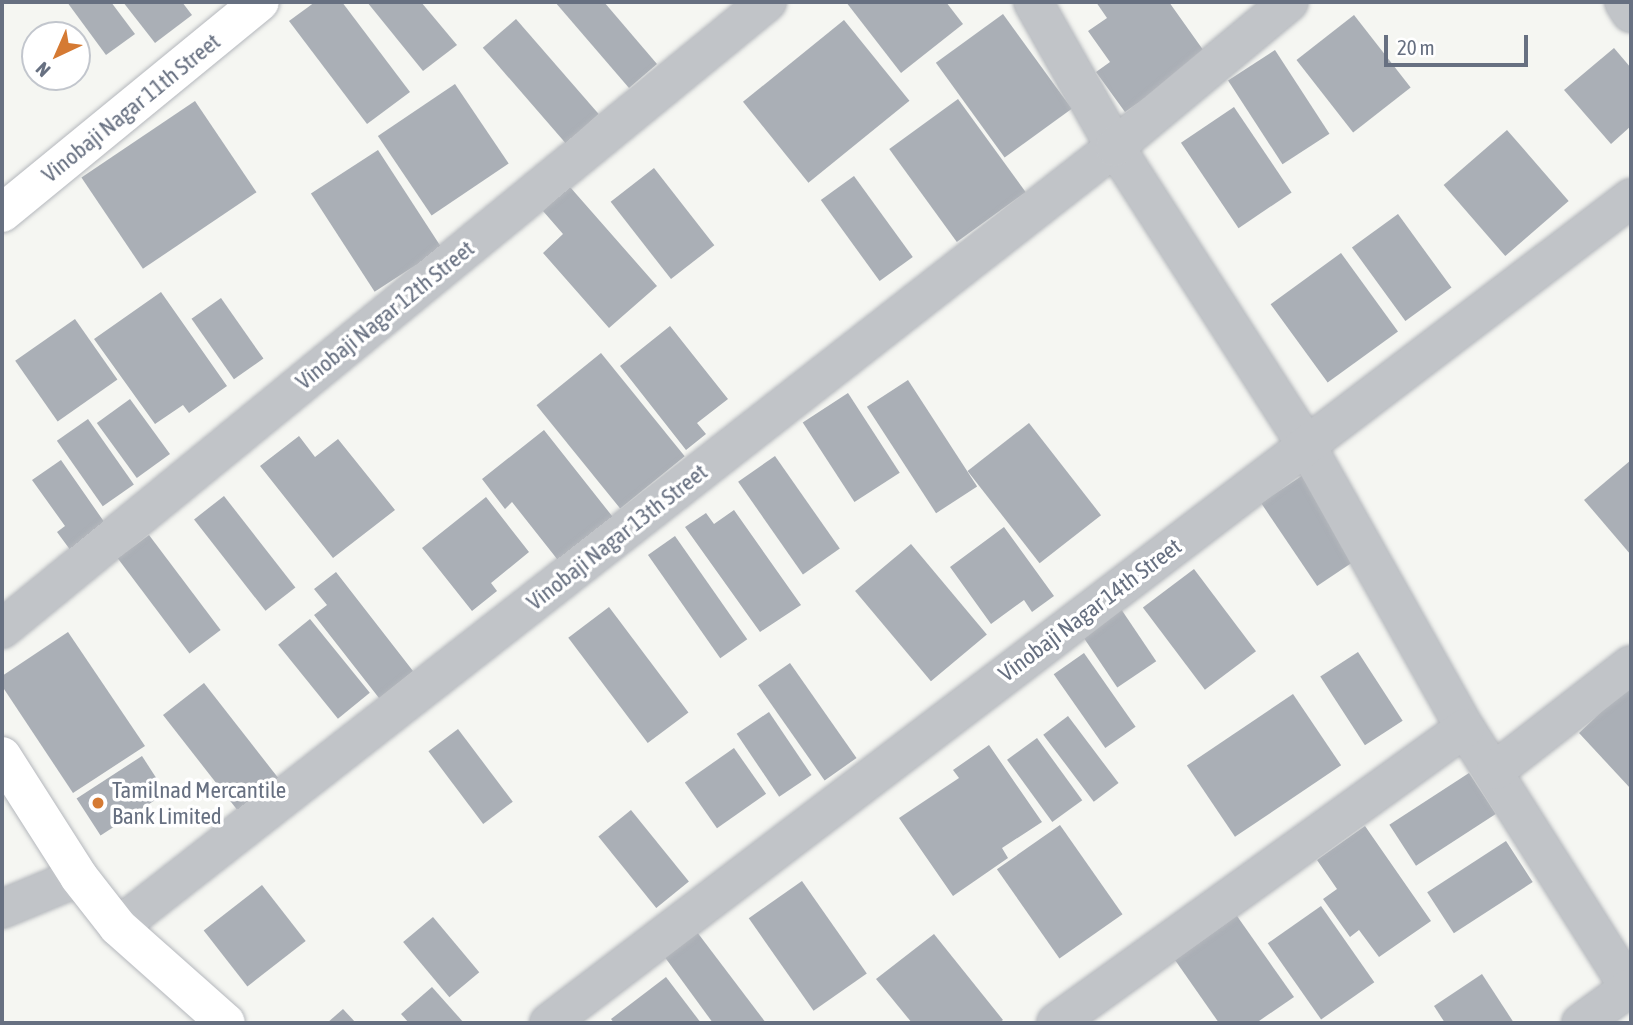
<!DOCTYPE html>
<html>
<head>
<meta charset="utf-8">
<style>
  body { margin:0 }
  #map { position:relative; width:1633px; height:1025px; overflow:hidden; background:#f5f6f2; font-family:"Asap Condensed",sans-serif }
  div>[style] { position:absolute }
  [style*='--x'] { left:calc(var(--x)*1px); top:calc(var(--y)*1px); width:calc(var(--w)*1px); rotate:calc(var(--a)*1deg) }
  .building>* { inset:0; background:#aaafb6; transform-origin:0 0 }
  .roads { filter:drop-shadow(0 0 2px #b4b7bc) drop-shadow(0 0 2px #b4b7bc) }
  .street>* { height:38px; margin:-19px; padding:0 19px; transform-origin:19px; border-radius:19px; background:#c1c4c8 }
  .secondary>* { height:38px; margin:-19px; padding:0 19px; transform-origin:19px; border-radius:19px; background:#fff }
  .dots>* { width:19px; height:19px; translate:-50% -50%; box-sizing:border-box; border:4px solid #fff; border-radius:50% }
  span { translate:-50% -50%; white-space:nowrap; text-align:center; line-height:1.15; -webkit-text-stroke:7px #fff; paint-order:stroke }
  .street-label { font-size:23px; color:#677081 }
  .poi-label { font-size:23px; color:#677081 }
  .left { translate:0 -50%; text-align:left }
  .frame { position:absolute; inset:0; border:4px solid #677081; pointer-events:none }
  .north { position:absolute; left:21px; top:21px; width:70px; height:70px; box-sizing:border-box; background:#fff; border:2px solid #c2c6cd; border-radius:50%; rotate:224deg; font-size:19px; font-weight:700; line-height:28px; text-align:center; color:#677081 }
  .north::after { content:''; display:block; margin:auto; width:24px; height:32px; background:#d57a33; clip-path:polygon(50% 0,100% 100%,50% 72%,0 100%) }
  .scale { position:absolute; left:1384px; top:35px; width:144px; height:32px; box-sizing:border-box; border:4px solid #677081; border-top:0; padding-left:9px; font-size:21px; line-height:24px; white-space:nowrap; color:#677081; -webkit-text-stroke:5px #fff; paint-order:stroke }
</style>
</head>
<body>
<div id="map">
  <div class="building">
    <div style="clip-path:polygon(67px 2px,111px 2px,135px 34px,106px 55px)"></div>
    <div style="clip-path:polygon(123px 2px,182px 2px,192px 15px,155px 43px)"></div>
    <div style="clip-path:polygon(315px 2px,342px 2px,410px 92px,367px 124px,289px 21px)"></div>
    <div style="clip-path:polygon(367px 2px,421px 2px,457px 45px,423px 71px)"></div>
    <div style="clip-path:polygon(555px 2px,604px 2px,657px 64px,629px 88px)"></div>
    <div style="clip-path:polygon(846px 2px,946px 2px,963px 24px,901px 73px)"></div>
    <div style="clip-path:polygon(1096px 2px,1169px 2px,1206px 54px,1125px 112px,1096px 72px,1110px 62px,1088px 31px,1107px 18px)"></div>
    <div style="left:1003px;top:14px;width:117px;height:83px;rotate:54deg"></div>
    <div style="left:1354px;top:15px;width:92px;height:73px;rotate:52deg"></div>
    <div style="left:516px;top:19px;width:126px;height:44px;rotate:49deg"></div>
    <div style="left:844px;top:20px;width:104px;height:130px;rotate:51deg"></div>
    <div style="clip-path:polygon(1614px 48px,1631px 68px,1631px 126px,1611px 144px,1564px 90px)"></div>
    <div style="left:1275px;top:50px;width:100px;height:56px;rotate:57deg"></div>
    <div style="left:455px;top:84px;width:96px;height:93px;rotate:56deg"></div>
    <div style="left:958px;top:99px;width:115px;height:85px;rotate:54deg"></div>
    <div style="left:195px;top:101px;width:110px;height:137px;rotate:56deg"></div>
    <div style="left:1234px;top:107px;width:103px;height:64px;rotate:56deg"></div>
    <div style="left:1507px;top:130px;width:94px;height:84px;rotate:49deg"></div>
    <div style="left:378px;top:150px;width:117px;height:80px;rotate:57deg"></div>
    <div style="left:654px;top:168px;width:98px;height:55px;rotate:52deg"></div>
    <div style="left:854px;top:176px;width:100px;height:41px;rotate:54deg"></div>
    <div style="clip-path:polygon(570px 187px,657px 286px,609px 328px,543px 253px,563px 234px,543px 211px)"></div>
    <div style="left:1398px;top:214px;width:91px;height:57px;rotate:54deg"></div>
    <div style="left:1341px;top:253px;width:97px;height:87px;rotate:54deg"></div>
    <div style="clip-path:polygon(161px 292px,227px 386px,189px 413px,183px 405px,155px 424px,94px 339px)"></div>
    <div style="left:221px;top:298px;width:74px;height:36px;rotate:55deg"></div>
    <div style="left:75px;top:319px;width:74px;height:73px;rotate:55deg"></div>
    <div style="clip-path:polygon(670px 326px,728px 399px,697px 423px,706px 434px,686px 450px,620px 366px)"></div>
    <div style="left:601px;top:353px;width:133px;height:83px;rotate:51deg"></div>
    <div style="left:908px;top:380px;width:127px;height:49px;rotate:57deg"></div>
    <div style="left:848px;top:393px;width:95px;height:54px;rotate:57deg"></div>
    <div style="left:130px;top:399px;width:68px;height:41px;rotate:54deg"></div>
    <div style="left:88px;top:419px;width:80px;height:38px;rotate:55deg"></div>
    <div style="left:1029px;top:423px;width:117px;height:78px;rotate:52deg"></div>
    <div style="clip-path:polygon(544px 430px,616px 521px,561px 564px,512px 502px,505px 509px,482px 479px)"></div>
    <div style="clip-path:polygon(299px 436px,315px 457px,338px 439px,395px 510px,333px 558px,260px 466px)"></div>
    <div style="left:775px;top:456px;width:113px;height:45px;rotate:55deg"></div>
    <div style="clip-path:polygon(61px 460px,107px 526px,71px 551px,57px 532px,65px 526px,32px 480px)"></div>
    <div style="clip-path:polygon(1631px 460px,1631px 555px,1584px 500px)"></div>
    <div style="left:1306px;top:473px;width:100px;height:54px;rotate:56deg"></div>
    <div style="left:224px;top:496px;width:116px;height:38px;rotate:52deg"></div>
    <div style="clip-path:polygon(486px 497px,529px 552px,491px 583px,497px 591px,472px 611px,422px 548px)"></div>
    <div style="clip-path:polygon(734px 510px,801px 605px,760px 632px,685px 527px,706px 513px,714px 524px)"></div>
    <div style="clip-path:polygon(1004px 527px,1054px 596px,1032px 612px,1024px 600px,991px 624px,950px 567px)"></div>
    <div style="left:149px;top:535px;width:119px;height:39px;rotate:53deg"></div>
    <div style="left:675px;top:536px;width:126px;height:33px;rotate:55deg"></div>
    <div style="left:911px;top:544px;width:118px;height:73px;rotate:50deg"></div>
    <div style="left:1194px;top:569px;width:103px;height:64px;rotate:53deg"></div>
    <div style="clip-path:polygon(336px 572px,413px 671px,379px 698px,314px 615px,327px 605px,314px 589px)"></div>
    <div style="left:609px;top:607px;width:132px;height:51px;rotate:53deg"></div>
    <div style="left:1121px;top:609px;width:63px;height:47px;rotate:56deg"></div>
    <div style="left:310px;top:619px;width:95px;height:41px;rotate:51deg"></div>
    <div style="clip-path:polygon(68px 632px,145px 746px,73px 793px,2px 686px,2px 676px)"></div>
    <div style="left:1358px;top:652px;width:82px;height:45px;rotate:57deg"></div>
    <div style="left:1084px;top:653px;width:90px;height:37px;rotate:55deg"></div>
    <div style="left:790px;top:663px;width:116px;height:39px;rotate:55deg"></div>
    <div style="left:204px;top:683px;width:127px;height:52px;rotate:52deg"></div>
    <div style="clip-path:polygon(1631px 684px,1631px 789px,1579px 733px)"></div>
    <div style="left:1293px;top:694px;width:86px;height:128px;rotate:56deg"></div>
    <div style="left:769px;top:712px;width:76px;height:39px;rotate:56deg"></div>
    <div style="left:1068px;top:716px;width:84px;height:31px;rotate:53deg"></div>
    <div style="left:458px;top:729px;width:91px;height:37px;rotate:53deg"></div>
    <div style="left:1037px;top:738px;width:77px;height:37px;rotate:54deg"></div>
    <div style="clip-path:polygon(989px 745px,1042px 822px,1002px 848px,1008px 858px,953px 896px,899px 818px,959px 778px,953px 770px)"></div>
    <div style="left:734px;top:748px;width:56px;height:60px;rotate:55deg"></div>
    <div style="left:142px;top:756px;width:44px;height:78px;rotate:57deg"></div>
    <div style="left:1469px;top:773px;width:49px;height:95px;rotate:57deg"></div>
    <div style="left:631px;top:810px;width:92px;height:42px;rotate:51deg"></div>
    <div style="left:1060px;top:825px;width:109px;height:77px;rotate:55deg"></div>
    <div style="clip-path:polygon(1365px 826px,1431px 921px,1379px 957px,1359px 930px,1350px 937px,1323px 899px,1337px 889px,1317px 860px)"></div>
    <div style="left:1506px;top:841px;width:49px;height:94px;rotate:57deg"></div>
    <div style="left:802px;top:881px;width:113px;height:65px;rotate:55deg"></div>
    <div style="left:262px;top:885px;width:71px;height:74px;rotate:52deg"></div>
    <div style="left:1321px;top:906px;width:93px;height:65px;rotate:55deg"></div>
    <div style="clip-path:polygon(1237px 916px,1294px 997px,1256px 1023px,1219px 1023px,1175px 960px)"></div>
    <div style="left:433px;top:917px;width:72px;height:39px;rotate:50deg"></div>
    <div style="clip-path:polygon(697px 932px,766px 1023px,713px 1023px,664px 956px)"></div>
    <div style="clip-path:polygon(934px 934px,1003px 1020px,999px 1023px,912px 1023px,876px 979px)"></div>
    <div style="clip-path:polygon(1482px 974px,1514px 1023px,1445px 1023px,1434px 1006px)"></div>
    <div style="clip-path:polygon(666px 977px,701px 1023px,614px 1023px,611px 1019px)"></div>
    <div style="clip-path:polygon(432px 987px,464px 1023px,409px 1023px,401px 1014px)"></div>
    <div style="clip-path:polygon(343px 1009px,356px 1023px,327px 1023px)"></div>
  </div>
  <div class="roads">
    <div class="street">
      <div style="--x:1033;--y:2;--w:167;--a:60.5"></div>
      <div style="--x:1115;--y:147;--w:354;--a:57.3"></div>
      <div style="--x:1306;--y:445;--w:325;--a:60.7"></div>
      <div style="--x:1465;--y:728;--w:311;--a:57.7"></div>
      <div style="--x:1624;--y:2;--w:13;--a:58"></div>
      <div style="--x:2;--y:629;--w:989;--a:-39.34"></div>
      <div style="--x:1496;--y:770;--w:171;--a:-37.9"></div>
      <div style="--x:2;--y:909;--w:83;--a:-22.6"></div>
      <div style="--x:118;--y:927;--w:1266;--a:-38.04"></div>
      <div style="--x:1115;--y:147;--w:226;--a:-39.8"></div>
      <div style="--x:549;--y:1023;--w:1361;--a:-37.32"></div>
      <div style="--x:1056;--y:1023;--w:504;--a:-35.8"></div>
      <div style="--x:1581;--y:1023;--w:59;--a:-36.1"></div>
    </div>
    <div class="secondary">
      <div style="--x:2;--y:213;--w:333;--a:-39.3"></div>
      <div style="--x:2;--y:756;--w:143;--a:57.5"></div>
      <div style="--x:79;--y:877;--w:63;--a:52"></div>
      <div style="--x:118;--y:927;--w:144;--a:41.6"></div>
    </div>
  </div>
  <div class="dots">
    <div style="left:98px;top:803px;background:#d57a33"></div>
  </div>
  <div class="street-label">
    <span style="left:131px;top:108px;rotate:-39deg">Vinobaji Nagar 11th Street</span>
    <span style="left:385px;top:315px;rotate:-39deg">Vinobaji Nagar 12th Street</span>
    <span style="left:617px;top:537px;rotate:-38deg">Vinobaji Nagar 13th Street</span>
    <span style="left:1090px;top:610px;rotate:-37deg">Vinobaji Nagar 14th Street</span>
  </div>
  <div class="poi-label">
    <span class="left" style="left:112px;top:803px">Tamilnad Mercantile<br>Bank Limited</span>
  </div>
  <div class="frame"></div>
  <div class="north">N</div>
  <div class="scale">20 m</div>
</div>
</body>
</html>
